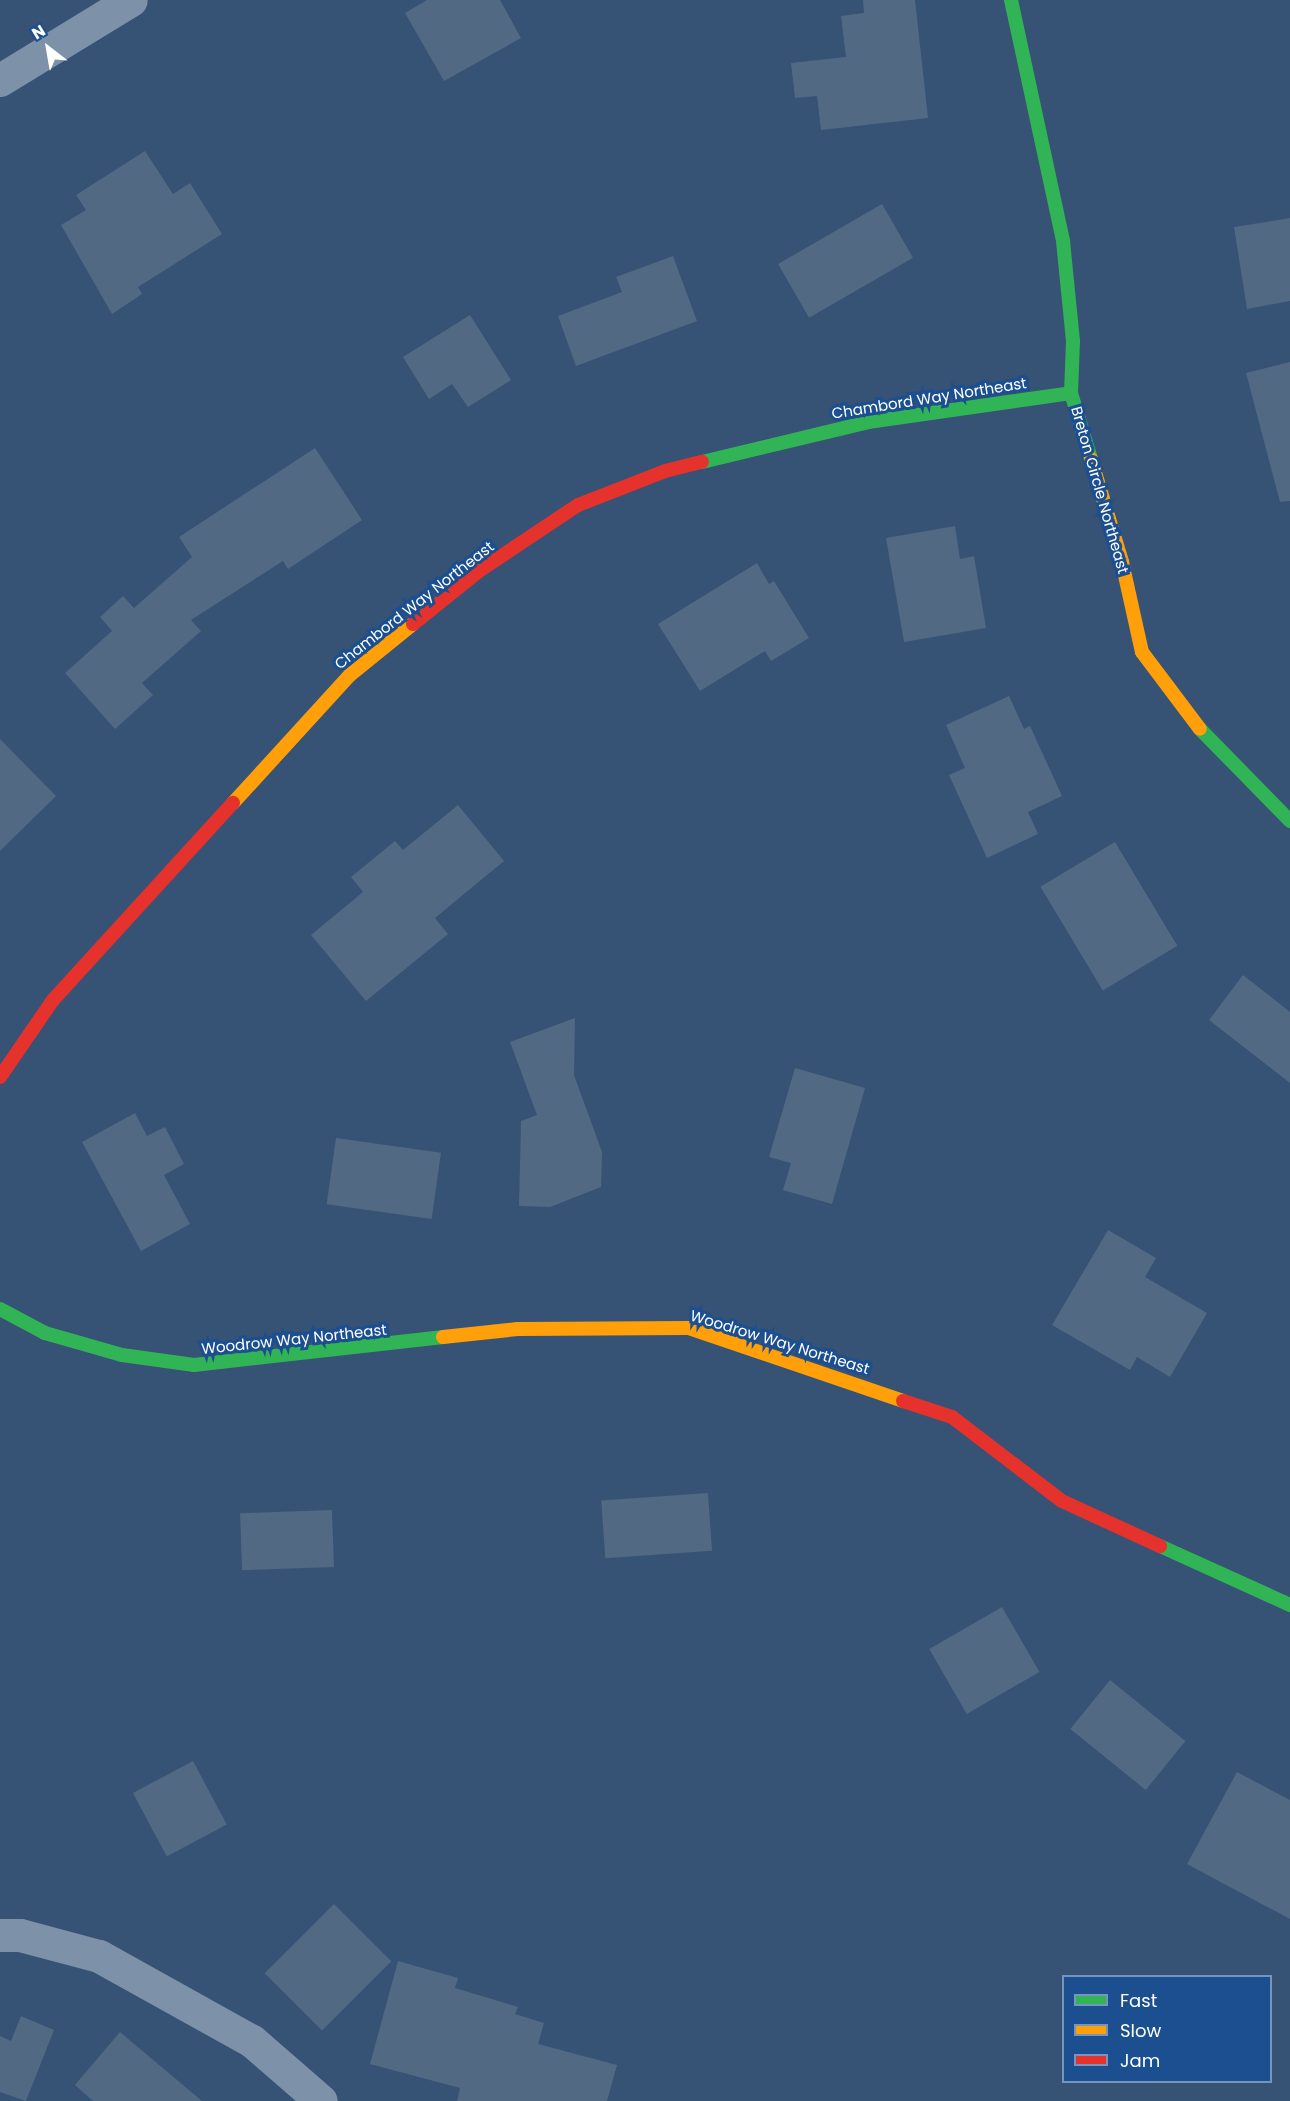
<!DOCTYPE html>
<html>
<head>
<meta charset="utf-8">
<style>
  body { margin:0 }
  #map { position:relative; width:1290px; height:2101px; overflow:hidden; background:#365274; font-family:Poppins,sans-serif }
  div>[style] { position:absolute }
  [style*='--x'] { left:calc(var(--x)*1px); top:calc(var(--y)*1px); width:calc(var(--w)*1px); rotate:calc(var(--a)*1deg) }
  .building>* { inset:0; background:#526984; transform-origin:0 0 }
  .street>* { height:33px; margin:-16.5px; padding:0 16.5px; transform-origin:16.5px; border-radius:16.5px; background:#7d92a8 }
  .fast>* { height:14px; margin:-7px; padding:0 7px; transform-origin:7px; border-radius:7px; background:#30b455 }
  .slow>* { height:14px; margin:-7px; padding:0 7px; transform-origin:7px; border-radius:7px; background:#ff9f0a }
  .jam>* { height:14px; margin:-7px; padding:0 7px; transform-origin:7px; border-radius:7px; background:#e5322d }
  span { translate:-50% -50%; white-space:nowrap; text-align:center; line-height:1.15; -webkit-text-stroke:6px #1b4f8f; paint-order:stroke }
  .street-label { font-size:15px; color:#fff }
  .legend { position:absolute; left:1062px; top:1975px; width:210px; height:108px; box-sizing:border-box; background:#1b4f8f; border:2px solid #7695bc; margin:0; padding:8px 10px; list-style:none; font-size:18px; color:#fff }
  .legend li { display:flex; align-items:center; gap:12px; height:30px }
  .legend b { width:30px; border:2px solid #7695bc }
  .north { position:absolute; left:18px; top:18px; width:60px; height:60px; -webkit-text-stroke:4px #1b4f8f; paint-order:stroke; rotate:329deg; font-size:16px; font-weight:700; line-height:24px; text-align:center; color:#fff }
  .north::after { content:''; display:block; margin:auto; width:21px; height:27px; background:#fff; clip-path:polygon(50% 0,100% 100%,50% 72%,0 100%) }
</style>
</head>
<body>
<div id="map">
  <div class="building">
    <div style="clip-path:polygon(427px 0,500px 0,521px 38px,444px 81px,405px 13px)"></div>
    <div style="clip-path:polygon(863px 0,915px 0,928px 118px,821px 130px,817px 96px,795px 98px,791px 63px,846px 57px,841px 16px,864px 13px)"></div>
    <div style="clip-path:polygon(145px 151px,173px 194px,190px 183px,222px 234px,138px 287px,142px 294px,112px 314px,61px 225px,86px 210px,76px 195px)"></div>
    <div style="left:882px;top:204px;width:62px;height:120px;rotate:60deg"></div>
    <div style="clip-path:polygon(1290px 218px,1290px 301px,1247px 309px,1234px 227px)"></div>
    <div style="clip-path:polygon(673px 256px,697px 321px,576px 366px,558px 316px,622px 292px,616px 277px)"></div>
    <div style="clip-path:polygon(470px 315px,511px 380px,468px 407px,452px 384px,429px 399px,403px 357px)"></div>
    <div style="clip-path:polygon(1290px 362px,1290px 501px,1280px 502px,1246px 373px)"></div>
    <div style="clip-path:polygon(315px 448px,362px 520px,288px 569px,283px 561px,191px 620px,201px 631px,142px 683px,153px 695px,115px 729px,65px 673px,112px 631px,100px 617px,123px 596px,134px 608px,192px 557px,179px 537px)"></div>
    <div style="clip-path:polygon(955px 526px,960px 559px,974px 556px,986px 628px,904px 642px,886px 538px)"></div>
    <div style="clip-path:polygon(757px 563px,769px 584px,774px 581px,809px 638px,771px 661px,765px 651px,700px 691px,658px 624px)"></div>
    <div style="clip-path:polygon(1009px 696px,1024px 729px,1030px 726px,1062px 796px,1028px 812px,1038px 834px,987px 858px,949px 775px,965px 768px,946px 725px)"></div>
    <div style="clip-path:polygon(0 739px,56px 796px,0 851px)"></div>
    <div style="clip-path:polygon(458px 805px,504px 861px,435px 918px,448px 934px,366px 1001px,311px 935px,363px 892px,351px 877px,395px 841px,403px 850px)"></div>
    <div style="left:1115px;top:842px;width:121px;height:87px;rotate:59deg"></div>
    <div style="clip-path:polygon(1243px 975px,1290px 1012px,1290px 1083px,1209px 1020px)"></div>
    <div style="clip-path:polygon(575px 1018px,574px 1075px,602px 1152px,601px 1187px,550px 1207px,519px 1206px,521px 1121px,537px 1115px,510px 1042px)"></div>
    <div style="clip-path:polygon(795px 1068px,865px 1088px,832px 1204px,783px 1190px,791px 1163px,769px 1157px)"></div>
    <div style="clip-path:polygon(135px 1113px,147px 1136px,165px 1127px,184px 1164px,164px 1175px,190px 1224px,141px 1251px,82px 1142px)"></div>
    <div style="left:336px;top:1138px;width:106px;height:67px;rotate:8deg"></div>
    <div style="clip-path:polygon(1108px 1230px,1156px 1258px,1145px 1277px,1207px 1313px,1170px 1377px,1137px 1357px,1130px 1370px,1052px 1325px)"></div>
    <div style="left:708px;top:1493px;width:58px;height:107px;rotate:86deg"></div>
    <div style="left:332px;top:1510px;width:57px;height:92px;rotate:88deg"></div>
    <div style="left:1002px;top:1607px;width:75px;height:84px;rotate:60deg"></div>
    <div style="left:1110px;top:1680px;width:97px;height:63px;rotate:39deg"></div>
    <div style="left:193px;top:1761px;width:72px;height:68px;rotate:62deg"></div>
    <div style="clip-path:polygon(1237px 1772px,1290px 1800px,1290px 1919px,1187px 1864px)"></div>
    <div style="left:334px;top:1904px;width:81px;height:98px;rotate:45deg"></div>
    <div style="clip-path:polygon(398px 1961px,458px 1978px,455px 1988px,518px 2007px,515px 2014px,544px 2023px,538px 2044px,617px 2065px,607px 2101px,457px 2101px,460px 2088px,370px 2064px)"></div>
    <div style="clip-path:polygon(21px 2016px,54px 2030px,26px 2101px,0 2092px,0 2036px,11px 2041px)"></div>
    <div style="clip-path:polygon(120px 2032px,202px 2101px,93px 2101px,75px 2085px)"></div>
  </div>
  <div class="street">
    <div style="--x:0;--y:80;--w:153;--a:-31.4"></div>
    <div style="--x:0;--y:1935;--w:20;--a:0"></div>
    <div style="--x:20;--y:1935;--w:82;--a:14.9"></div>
    <div style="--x:99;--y:1956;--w:175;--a:29.1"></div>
    <div style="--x:252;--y:2041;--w:91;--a:41"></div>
  </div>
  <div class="fast">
    <div style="--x:1011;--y:0;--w:247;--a:77.8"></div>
    <div style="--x:1063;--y:241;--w:100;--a:84.3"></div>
    <div style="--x:1073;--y:341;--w:52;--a:92.2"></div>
    <div style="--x:1071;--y:393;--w:69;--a:73.1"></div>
    <div style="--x:702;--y:462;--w:171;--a:-13.5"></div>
    <div style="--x:868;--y:422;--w:205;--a:-8.1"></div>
    <div style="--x:1200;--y:729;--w:129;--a:45.6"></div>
    <div style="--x:0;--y:1309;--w:51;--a:28.1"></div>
    <div style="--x:45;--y:1333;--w:80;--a:15.9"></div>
    <div style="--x:122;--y:1355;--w:73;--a:7.9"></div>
    <div style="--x:194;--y:1365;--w:251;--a:-6.4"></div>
    <div style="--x:1160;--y:1546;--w:143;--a:24.4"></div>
  </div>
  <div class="slow">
    <div style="--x:1091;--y:459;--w:108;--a:73.2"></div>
    <div style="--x:1122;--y:562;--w:92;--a:77.5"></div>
    <div style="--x:1142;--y:652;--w:96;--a:53"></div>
    <div style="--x:233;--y:803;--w:173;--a:-47.6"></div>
    <div style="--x:350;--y:675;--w:81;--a:-39"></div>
    <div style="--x:443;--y:1337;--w:75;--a:-6.1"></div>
    <div style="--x:518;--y:1329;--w:171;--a:-0.3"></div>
    <div style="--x:689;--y:1328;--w:226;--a:18.8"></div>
  </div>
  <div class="jam">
    <div style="--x:413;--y:624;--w:85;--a:-38.8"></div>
    <div style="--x:479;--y:571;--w:119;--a:-33.7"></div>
    <div style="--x:578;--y:505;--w:93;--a:-21.3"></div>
    <div style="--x:665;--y:471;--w:38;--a:-14"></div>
    <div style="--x:0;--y:1077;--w:93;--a:-55.5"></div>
    <div style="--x:53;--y:1000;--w:267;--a:-47.6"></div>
    <div style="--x:903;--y:1401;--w:52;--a:18.1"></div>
    <div style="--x:952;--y:1417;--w:138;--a:37.4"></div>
    <div style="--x:1062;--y:1501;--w:108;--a:24.7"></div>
  </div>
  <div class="street-label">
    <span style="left:929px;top:398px;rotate:-9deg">Chambord Way Northeast</span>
    <span style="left:1100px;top:490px;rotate:74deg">Breton Circle Northeast</span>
    <span style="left:414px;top:605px;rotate:-38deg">Chambord Way Northeast</span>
    <span style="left:294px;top:1339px;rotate:-6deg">Woodrow Way Northeast</span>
    <span style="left:780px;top:1342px;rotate:17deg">Woodrow Way Northeast</span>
  </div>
  <ul class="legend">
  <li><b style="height:8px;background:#30b455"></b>Fast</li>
  <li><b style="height:8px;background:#ff9f0a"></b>Slow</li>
  <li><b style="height:8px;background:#e5322d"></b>Jam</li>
  </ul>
  <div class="north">N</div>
</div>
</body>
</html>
